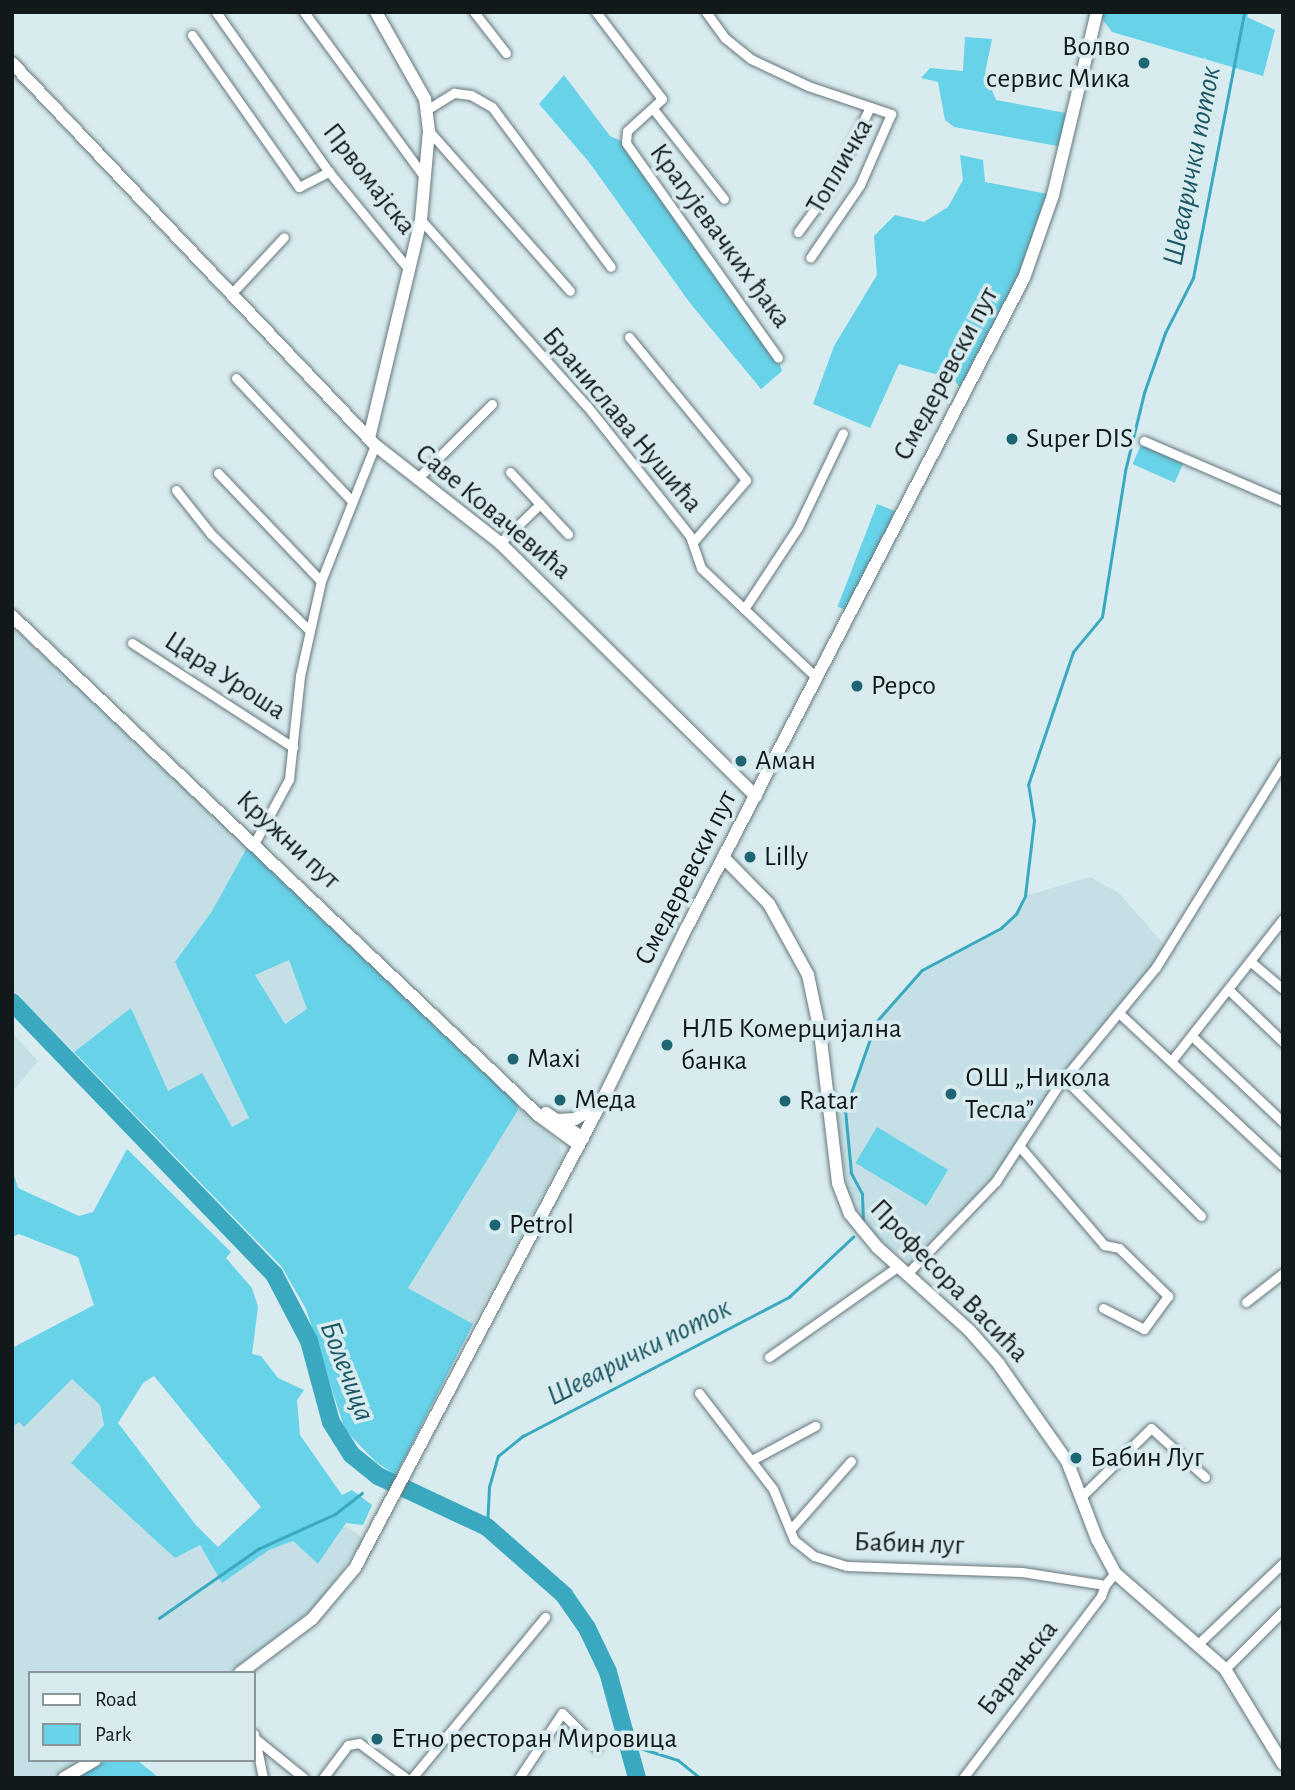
<!DOCTYPE html>
<html>
<head>
<meta charset="utf-8">
<style>
  body { margin:0 }
  #map { position:relative; width:1295px; height:1790px; overflow:hidden; background:#d8ebef; font-family:"Alegreya Sans",sans-serif }
  div>[style] { position:absolute }
  [style*='--x'] { left:calc(var(--x)*1px); top:calc(var(--y)*1px); width:calc(var(--w)*1px); rotate:calc(var(--a)*1deg) }
  .built>* { inset:0; background:#c4e0e6 }
  .green>* { inset:0; background:#67d2e8; transform-origin:0 0 }
  .stream>* { height:2.5px; margin:-1.25px; padding:0 1.25px; transform-origin:1.25px; border-radius:1.25px; background:#3aa9bf }
  .river>* { height:18px; margin:-9px; padding:0 9px; transform-origin:9px; border-radius:9px; background:#3aa9bf }
  .roads { filter:drop-shadow(0 0 2px #66777b) drop-shadow(0 0 2px #66777b) }
  .street>* { height:9px; margin:-4.5px; padding:0 4.5px; transform-origin:4.5px; border-radius:4.5px; background:#fff }
  .secondary>* { height:12px; margin:-6px; padding:0 6px; transform-origin:6px; border-radius:6px; background:#fff }
  .dots>* { width:19px; height:19px; translate:-50% -50%; box-sizing:border-box; border:4px solid #d8ebef; border-radius:50% }
  span { translate:-50% -50%; white-space:nowrap; text-align:center; line-height:1.15; -webkit-text-stroke:7px #d8ebef; paint-order:stroke }
  .poi-label { font-size:28px; color:#12191a }
  .right { translate:-100% -50%; text-align:right }
  .left { translate:0 -50%; text-align:left }
  .street-label { font-size:28px; color:#12191a }
  .water-label { font-size:30px; color:#1c5864; font-style:italic }
  .frame { position:absolute; inset:0; border:14px solid #12191a; pointer-events:none }
  .legend { position:absolute; left:28px; top:1671px; width:228px; height:91px; box-sizing:border-box; background:#d8ebef; border:2px solid #89979a; margin:0; padding:9px 12px; list-style:none; font-size:21px; color:#12191a }
  .legend li { display:flex; align-items:center; gap:14px; height:35px }
  .legend b { width:35px; border:2px solid #89979a }
</style>
</head>
<body>
<div id="map">
  <div class="built">
    <div style="clip-path:polygon(12px 626px,248px 846px,212px 911px,175px 962px,249px 1118px,233px 1127px,168px 1092px,131px 1008px,74px 1052px,12px 989px)"></div>
    <div style="clip-path:polygon(1090px 877px,1119px 893px,1168px 949px,1058px 1086px,965px 1217px,914px 1266px,868px 1230px,848px 1191px,833px 1089px,848px 1097px,876px 1022px,922px 970px,1001px 928px,1014px 918px,1025px 896px)"></div>
    <div style="clip-path:polygon(289px 960px,307px 1009px,284px 1024px,255px 975px)"></div>
    <div style="clip-path:polygon(12px 1033px,38px 1061px,12px 1092px)"></div>
    <div style="clip-path:polygon(516px 1102px,559px 1142px,562px 1158px,473px 1324px,408px 1288px)"></div>
    <div style="clip-path:polygon(71px 1378px,100px 1405px,104px 1425px,71px 1463px,175px 1558px,200px 1545px,222px 1582px,269px 1550px,293px 1541px,318px 1564px,345px 1525px,364px 1539px,315px 1608px,230px 1673px,30px 1673px,30px 1760px,87px 1760px,55px 1778px,12px 1778px,12px 1428px,19px 1422px,24px 1426px)"></div>
  </div>
  <div class="green">
    <div style="clip-path:polygon(1097px 12px,1249px 12px,1247px 17px,1275px 30px,1263px 76px,1112px 32px)"></div>
    <div style="clip-path:polygon(965px 37px,992px 39px,985px 73px,996px 100px,1071px 114px,1063px 147px,954px 127px,945px 120px,938px 82px,921px 78px,930px 68px,963px 71px)"></div>
    <div style="clip-path:polygon(564px 75px,610px 136px,626px 143px,778px 358px,782px 371px,761px 389px,690px 303px,589px 162px,539px 104px)"></div>
    <div style="clip-path:polygon(960px 155px,983px 160px,985px 182px,1053px 195px,1041px 236px,964px 392px,953px 379px,899px 364px,870px 428px,813px 404px,834px 346px,877px 275px,874px 236px,895px 215px,924px 222px,948px 207px,963px 180px)"></div>
    <div style="left:1142px;top:443px;width:46px;height:23px;rotate:24deg"></div>
    <div style="left:877px;top:504px;width:19px;height:110px;rotate:21deg"></div>
    <div style="clip-path:polygon(evenodd,248px 846px,516px 1102px,518px 1110px,408px 1288px,473px 1324px,396px 1475px,376px 1462px,345px 1430px,306px 1309px,282px 1267px,74px 1052px,131px 1008px,168px 1091px,202px 1073px,232px 1127px,249px 1118px,175px 962px,212px 911px,248px 846px,289px 960px,307px 1009px,285px 1024px,255px 975px,289px 960px)"></div>
    <div style="left:877px;top:1127px;width:83px;height:42px;rotate:31deg"></div>
    <div style="clip-path:polygon(evenodd,127px 1149px,231px 1252px,226px 1258px,252px 1288px,258px 1307px,252px 1354px,261px 1356px,278px 1378px,304px 1390px,297px 1400px,300px 1435px,342px 1495px,352px 1490px,372px 1505px,363px 1525px,346px 1523px,318px 1564px,293px 1541px,269px 1550px,222px 1583px,200px 1545px,175px 1558px,71px 1463px,104px 1425px,100px 1405px,72px 1379px,24px 1427px,19px 1422px,12px 1428px,12px 1348px,94px 1305px,78px 1257px,19px 1234px,12px 1237px,12px 1169px,18px 1188px,79px 1216px,93px 1212px,127px 1149px,154px 1376px,261px 1507px,218px 1547px,195px 1524px,118px 1423px,143px 1383px,154px 1376px)"></div>
    <div style="clip-path:polygon(104px 1760px,137px 1760px,159px 1778px,74px 1778px)"></div>
  </div>
  <div class="stream">
    <div style="--x:863;--y:1223;--w:29;--a:-92"></div>
    <div style="--x:862;--y:1194;--w:24;--a:-118"></div>
    <div style="--x:851;--y:1173;--w:63;--a:-95.4"></div>
    <div style="--x:845;--y:1110;--w:93;--a:-70.6"></div>
    <div style="--x:876;--y:1022;--w:69;--a:-48.5"></div>
    <div style="--x:922;--y:970;--w:89;--a:-28"></div>
    <div style="--x:1001;--y:928;--w:21;--a:-43"></div>
    <div style="--x:1016;--y:914;--w:20;--a:-63"></div>
    <div style="--x:1025;--y:896;--w:76;--a:-83.2"></div>
    <div style="--x:1034;--y:821;--w:36;--a:-99"></div>
    <div style="--x:1028;--y:785;--w:140;--a:-71.3"></div>
    <div style="--x:1073;--y:652;--w:45;--a:-50.4"></div>
    <div style="--x:1102;--y:617;--w:148;--a:-81"></div>
    <div style="--x:1125;--y:471;--w:80;--a:-76.3"></div>
    <div style="--x:1144;--y:393;--w:64;--a:-70.7"></div>
    <div style="--x:1165;--y:333;--w:62;--a:-63"></div>
    <div style="--x:1193;--y:278;--w:271;--a:-79.1"></div>
    <div style="--x:373;--y:1482;--w:8;--a:-50"></div>
    <div style="--x:487;--y:1527;--w:40;--a:-87.1"></div>
    <div style="--x:489;--y:1487;--w:32;--a:-74"></div>
    <div style="--x:498;--y:1456;--w:32;--a:-39"></div>
    <div style="--x:523;--y:1436;--w:300;--a:-27.6"></div>
    <div style="--x:789;--y:1297;--w:88;--a:-43.2"></div>
    <div style="--x:159;--y:1618;--w:121;--a:-34.9"></div>
    <div style="--x:258;--y:1549;--w:85;--a:-24.4"></div>
    <div style="--x:335;--y:1514;--w:34;--a:-38"></div>
    <div style="--x:638;--y:1738;--w:9;--a:96"></div>
    <div style="--x:637;--y:1747;--w:43;--a:17.6"></div>
    <div style="--x:678;--y:1760;--w:28;--a:39"></div>
  </div>
  <div class="river">
    <div style="--x:12;--y:1002;--w:378;--a:46.1"></div>
    <div style="--x:274;--y:1274;--w:76;--a:62.4"></div>
    <div style="--x:309;--y:1341;--w:84;--a:74.8"></div>
    <div style="--x:331;--y:1422;--w:39;--a:58"></div>
    <div style="--x:352;--y:1455;--w:33;--a:39"></div>
    <div style="--x:378;--y:1476;--w:120;--a:25.1"></div>
    <div style="--x:487;--y:1527;--w:103;--a:41.4"></div>
    <div style="--x:564;--y:1595;--w:40;--a:55.1"></div>
    <div style="--x:587;--y:1628;--w:49;--a:64.5"></div>
    <div style="--x:608;--y:1672;--w:110;--a:74.7"></div>
  </div>
  <div class="roads">
    <div class="street">
      <div style="--x:216;--y:12;--w:196;--a:54.8"></div>
      <div style="--x:329;--y:172;--w:123;--a:50.6"></div>
      <div style="--x:304;--y:12;--w:205;--a:53.9"></div>
      <div style="--x:474;--y:12;--w:52;--a:52"></div>
      <div style="--x:596;--y:12;--w:109;--a:52.8"></div>
      <div style="--x:662;--y:99;--w:47;--a:137.6"></div>
      <div style="--x:627;--y:131;--w:12;--a:95"></div>
      <div style="--x:626;--y:143;--w:263;--a:54.7"></div>
      <div style="--x:706;--y:12;--w:32;--a:54"></div>
      <div style="--x:725;--y:38;--w:33;--a:39"></div>
      <div style="--x:751;--y:59;--w:63;--a:25.3"></div>
      <div style="--x:808;--y:86;--w:88;--a:18.6"></div>
      <div style="--x:891;--y:114;--w:77;--a:113.6"></div>
      <div style="--x:860;--y:185;--w:88;--a:124.4"></div>
      <div style="--x:192;--y:35;--w:186;--a:54.9"></div>
      <div style="--x:299;--y:187;--w:34;--a:-27"></div>
      <div style="--x:428;--y:109;--w:31;--a:-32"></div>
      <div style="--x:454;--y:93;--w:17;--a:7"></div>
      <div style="--x:471;--y:95;--w:24;--a:30"></div>
      <div style="--x:492;--y:107;--w:199;--a:53.4"></div>
      <div style="--x:654;--y:110;--w:113;--a:51.8"></div>
      <div style="--x:429;--y:131;--w:213;--a:48.6"></div>
      <div style="--x:421;--y:220;--w:249;--a:48.3"></div>
      <div style="--x:587;--y:406;--w:166;--a:51.6"></div>
      <div style="--x:690;--y:536;--w:34;--a:71"></div>
      <div style="--x:701;--y:568;--w:158;--a:43.5"></div>
      <div style="--x:798;--y:232;--w:56;--a:-53.7"></div>
      <div style="--x:831;--y:187;--w:89;--a:-64"></div>
      <div style="--x:232;--y:293;--w:76;--a:-47.1"></div>
      <div style="--x:629;--y:337;--w:185;--a:50.7"></div>
      <div style="--x:746;--y:480;--w:82;--a:130.5"></div>
      <div style="--x:236;--y:378;--w:169;--a:46.7"></div>
      <div style="--x:1144;--y:441;--w:151;--a:23.3"></div>
      <div style="--x:510;--y:472;--w:85;--a:46.9"></div>
      <div style="--x:218;--y:473;--w:149;--a:46.4"></div>
      <div style="--x:417;--y:479;--w:106;--a:-45"></div>
      <div style="--x:176;--y:490;--w:56;--a:51.5"></div>
      <div style="--x:211;--y:534;--w:137;--a:44.4"></div>
      <div style="--x:500;--y:543;--w:56;--a:-44.3"></div>
      <div style="--x:744;--y:609;--w:98;--a:-56.6"></div>
      <div style="--x:798;--y:527;--w:104;--a:-64.4"></div>
      <div style="--x:132;--y:643;--w:192;--a:32.9"></div>
      <div style="--x:255;--y:842;--w:72;--a:-61.6"></div>
      <div style="--x:289;--y:779;--w:104;--a:-83.9"></div>
      <div style="--x:300;--y:676;--w:97;--a:-77.5"></div>
      <div style="--x:321;--y:581;--w:146;--a:-68.3"></div>
      <div style="--x:1251;--y:962;--w:42;--a:40.2"></div>
      <div style="--x:1230;--y:991;--w:74;--a:43.9"></div>
      <div style="--x:1120;--y:1014;--w:223;--a:43"></div>
      <div style="--x:1193;--y:1037;--w:124;--a:43.4"></div>
      <div style="--x:1172;--y:1060;--w:179;--a:-51.8"></div>
      <div style="--x:1065;--y:1079;--w:193;--a:45.2"></div>
      <div style="--x:1021;--y:1148;--w:128;--a:49.4"></div>
      <div style="--x:1104;--y:1245;--w:15;--a:11"></div>
      <div style="--x:1119;--y:1248;--w:69;--a:44.4"></div>
      <div style="--x:1168;--y:1296;--w:41;--a:126"></div>
      <div style="--x:1144;--y:1329;--w:46;--a:-152.9"></div>
      <div style="--x:906;--y:1275;--w:130;--a:-46.2"></div>
      <div style="--x:996;--y:1181;--w:113;--a:-56.9"></div>
      <div style="--x:1058;--y:1086;--w:154;--a:-50.5"></div>
      <div style="--x:1156;--y:967;--w:241;--a:-58.2"></div>
      <div style="--x:1246;--y:1302;--w:47;--a:-38.1"></div>
      <div style="--x:769;--y:1357;--w:156;--a:-35.1"></div>
      <div style="--x:699;--y:1393;--w:121;--a:52.4"></div>
      <div style="--x:773;--y:1489;--w:55;--a:67.6"></div>
      <div style="--x:794;--y:1540;--w:26;--a:39"></div>
      <div style="--x:814;--y:1556;--w:34;--a:17"></div>
      <div style="--x:847;--y:1566;--w:175;--a:2"></div>
      <div style="--x:1022;--y:1572;--w:84;--a:8.9"></div>
      <div style="--x:1105;--y:1585;--w:16;--a:-50"></div>
      <div style="--x:752;--y:1460;--w:72;--a:-28.4"></div>
      <div style="--x:1081;--y:1497;--w:98;--a:-44.6"></div>
      <div style="--x:1151;--y:1428;--w:73;--a:42.2"></div>
      <div style="--x:790;--y:1530;--w:92;--a:-48.5"></div>
      <div style="--x:1198;--y:1644;--w:117;--a:-43.6"></div>
      <div style="--x:1225;--y:1669;--w:82;--a:-45"></div>
      <div style="--x:254;--y:1734;--w:45;--a:78.4"></div>
      <div style="--x:257;--y:1740;--w:60;--a:39"></div>
      <div style="--x:323;--y:1778;--w:41;--a:-52.9"></div>
      <div style="--x:348;--y:1745;--w:11;--a:-10"></div>
      <div style="--x:359;--y:1743;--w:59;--a:36.7"></div>
      <div style="--x:412;--y:1778;--w:209;--a:-50.4"></div>
      <div style="--x:519;--y:1778;--w:78;--a:-56.5"></div>
      <div style="--x:562;--y:1713;--w:49;--a:45"></div>
      <div style="--x:963;--y:1778;--w:228;--a:-52.8"></div>
      <div style="--x:1101;--y:1596;--w:12;--a:-70"></div>
    </div>
    <div class="secondary">
      <div style="--x:12;--y:63;--w:527;--a:46.46"></div>
      <div style="--x:375;--y:445;--w:159;--a:38.1"></div>
      <div style="--x:500;--y:543;--w:360;--a:44.7"></div>
      <div style="--x:369;--y:438;--w:224;--a:-76.6"></div>
      <div style="--x:421;--y:220;--w:89;--a:-84.9"></div>
      <div style="--x:429;--y:131;--w:32;--a:-97"></div>
      <div style="--x:425;--y:99;--w:100;--a:-119.4"></div>
      <div style="--x:12;--y:616;--w:725;--a:43.49"></div>
      <div style="--x:538;--y:1115;--w:51;--a:36.2"></div>
      <div style="--x:723;--y:857;--w:66;--a:45.6"></div>
      <div style="--x:769;--y:904;--w:81;--a:61.2"></div>
      <div style="--x:808;--y:975;--w:58;--a:78.1"></div>
      <div style="--x:820;--y:1032;--w:152;--a:83.2"></div>
      <div style="--x:838;--y:1183;--w:33;--a:69"></div>
      <div style="--x:850;--y:1214;--w:43;--a:50.7"></div>
      <div style="--x:877;--y:1247;--w:124;--a:42.1"></div>
      <div style="--x:969;--y:1330;--w:44;--a:48.7"></div>
      <div style="--x:998;--y:1363;--w:120;--a:54.9"></div>
      <div style="--x:1067;--y:1461;--w:84;--a:69"></div>
      <div style="--x:1097;--y:1539;--w:38;--a:62"></div>
      <div style="--x:1115;--y:1573;--w:146;--a:41.1"></div>
      <div style="--x:1225;--y:1669;--w:111;--a:58.6"></div>
      <div style="--x:546;--y:1113;--w:45;--a:34"></div>
      <div style="--x:557;--y:1120;--w:18;--a:-3"></div>
      <div style="--x:575;--y:1119;--w:27;--a:-31"></div>
      <div style="--x:240;--y:1673;--w:90;--a:-36.9"></div>
      <div style="--x:312;--y:1619;--w:67;--a:-49.9"></div>
      <div style="--x:355;--y:1568;--w:526;--a:-62.12"></div>
      <div style="--x:601;--y:1103;--w:196;--a:-64"></div>
      <div style="--x:687;--y:927;--w:731;--a:-62.56"></div>
      <div style="--x:1024;--y:278;--w:88;--a:-70.7"></div>
      <div style="--x:1053;--y:195;--w:188;--a:-76.5"></div>
      <div style="--x:64;--y:1778;--w:36;--a:-30"></div>
    </div>
  </div>
  <div class="dots">
    <div style="left:1144px;top:63px;background:#1d6573"></div>
    <div style="left:1012px;top:439px;background:#1d6573"></div>
    <div style="left:857px;top:686px;background:#1d6573"></div>
    <div style="left:741px;top:761px;background:#1d6573"></div>
    <div style="left:750px;top:857px;background:#1d6573"></div>
    <div style="left:667px;top:1045px;background:#1d6573"></div>
    <div style="left:513px;top:1059px;background:#1d6573"></div>
    <div style="left:951px;top:1094px;background:#1d6573"></div>
    <div style="left:560px;top:1100px;background:#1d6573"></div>
    <div style="left:785px;top:1101px;background:#1d6573"></div>
    <div style="left:495px;top:1225px;background:#1d6573"></div>
    <div style="left:1076px;top:1458px;background:#1d6573"></div>
    <div style="left:377px;top:1739px;background:#1d6573"></div>
  </div>
  <div class="poi-label">
    <span class="right" style="left:1130px;top:63px">Волво<br>сервис Мика</span>
    <span class="left" style="left:1026px;top:439px">Super DIS</span>
    <span class="left" style="left:871px;top:686px">Pepco</span>
    <span class="left" style="left:755px;top:761px">Аман</span>
    <span class="left" style="left:764px;top:857px">Lilly</span>
    <span class="left" style="left:681px;top:1045px">НЛБ Комерцијална<br>банка</span>
    <span class="left" style="left:527px;top:1059px">Maxi</span>
    <span class="left" style="left:965px;top:1094px">ОШ „Никола<br>Тесла”</span>
    <span class="left" style="left:574px;top:1100px">Меда</span>
    <span class="left" style="left:799px;top:1101px">Ratar</span>
    <span class="left" style="left:509px;top:1225px">Petrol</span>
    <span class="left" style="left:1090px;top:1458px">Бабин Луг</span>
    <span class="left" style="left:391px;top:1739px">Етно ресторан Мировица</span>
  </div>
  <div class="street-label">
    <span style="left:840px;top:166px;rotate:-60deg">Топличка</span>
    <span style="left:369px;top:179px;rotate:52deg">Првомајска</span>
    <span style="left:720px;top:236px;rotate:54deg">Крагујевачких ђака</span>
    <span style="left:946px;top:374px;rotate:-62deg">Смедеревски пут</span>
    <span style="left:622px;top:420px;rotate:50deg">Бранислава Нушића</span>
    <span style="left:493px;top:512px;rotate:40deg">Саве Ковачевића</span>
    <span style="left:225px;top:676px;rotate:33deg">Цара Уроша</span>
    <span style="left:288px;top:840px;rotate:43deg">Кружни пут</span>
    <span style="left:686px;top:878px;rotate:-63deg">Смедеревски пут</span>
    <span style="left:949px;top:1281px;rotate:46deg">Професора Васића</span>
    <span style="left:909px;top:1544px;rotate:2deg">Бабин луг</span>
    <span style="left:1018px;top:1668px;rotate:-52deg">Барањска</span>
  </div>
  <div class="water-label">
    <span style="left:1192px;top:166px;rotate:-79deg">Шеварички поток</span>
    <span style="left:639px;top:1352px;rotate:-27deg">Шеварички поток</span>
    <span style="left:347px;top:1371px;rotate:69deg">Болечица</span>
  </div>
  <div class="frame"></div>
  <ul class="legend">
  <li><b style="height:9px;background:#fff"></b>Road</li>
  <li><b style="height:19px;background:#67d2e8"></b>Park</li>
  </ul>
</div>
</body>
</html>
